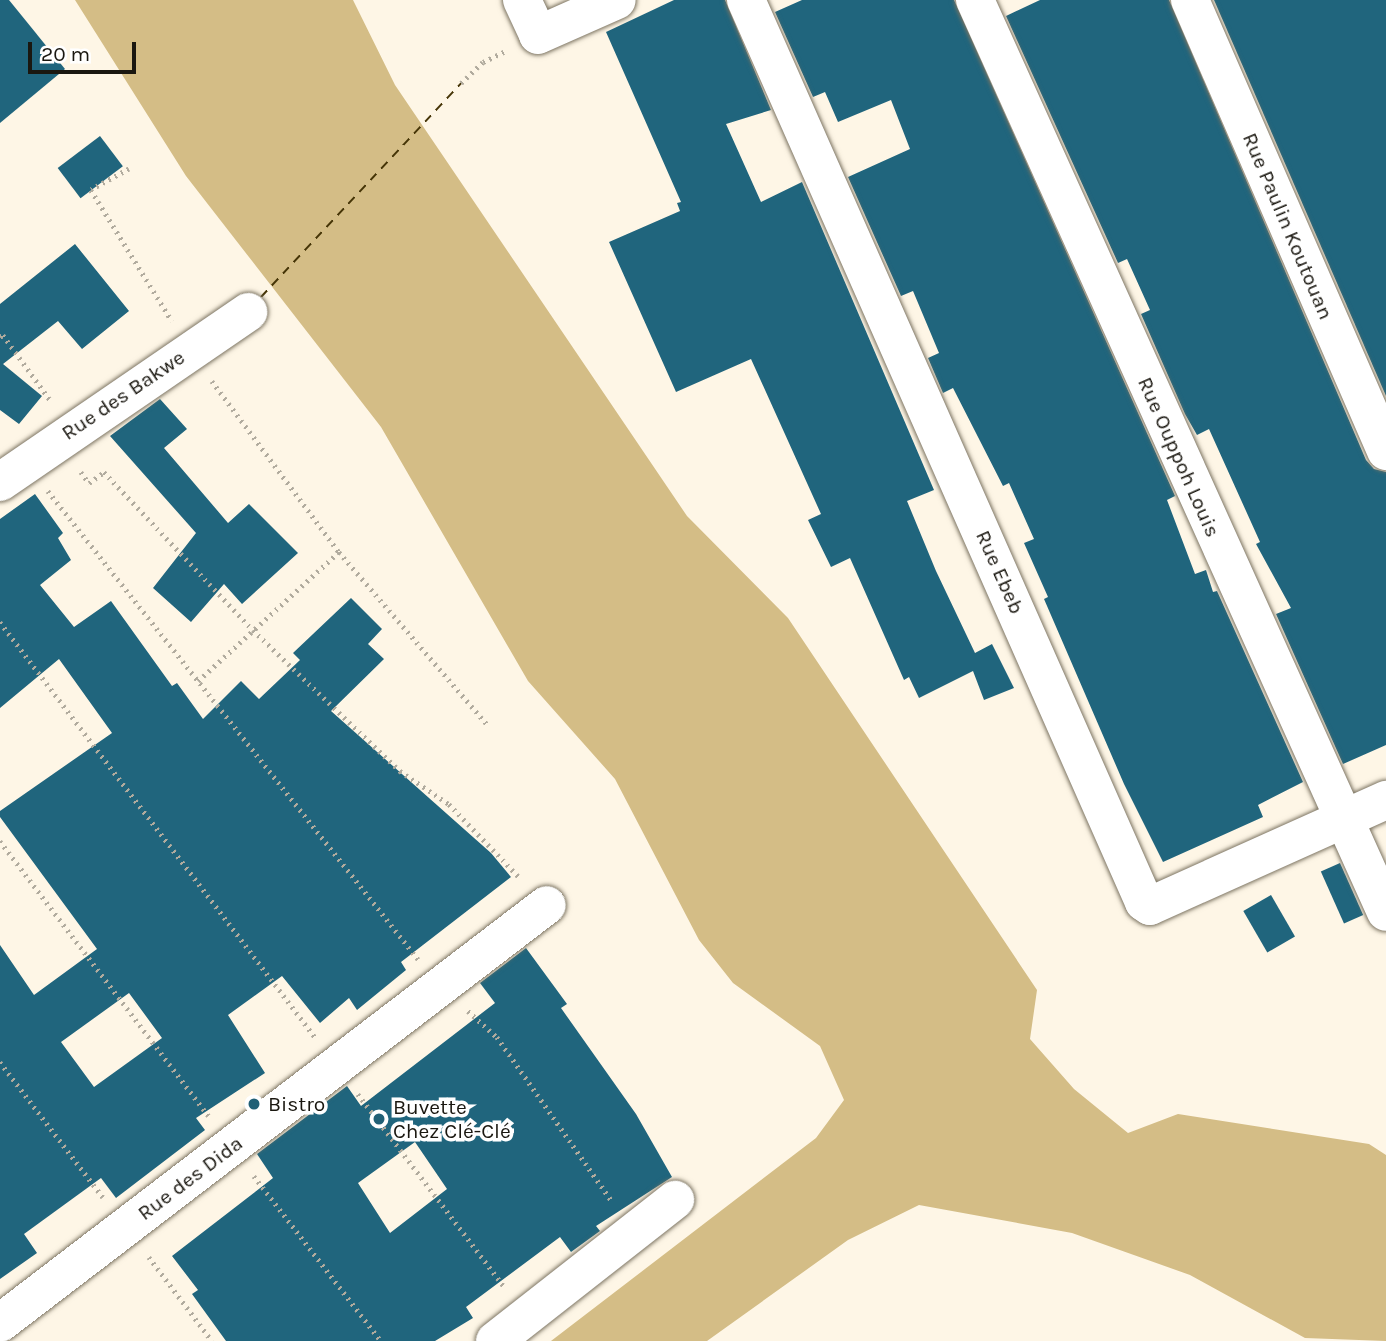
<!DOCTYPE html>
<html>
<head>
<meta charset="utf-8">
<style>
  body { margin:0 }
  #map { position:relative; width:1386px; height:1341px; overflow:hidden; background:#fef6e6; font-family:Karla,sans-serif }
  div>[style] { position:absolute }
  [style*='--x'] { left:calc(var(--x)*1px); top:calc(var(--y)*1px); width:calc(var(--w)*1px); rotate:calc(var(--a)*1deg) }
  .water>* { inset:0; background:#d4bd86 }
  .ferry>* { height:2px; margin-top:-1px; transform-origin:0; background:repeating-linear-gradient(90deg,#453406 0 9px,transparent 0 16px) }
  .building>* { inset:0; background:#20657d; transform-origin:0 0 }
  .path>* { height:4.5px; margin-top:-2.25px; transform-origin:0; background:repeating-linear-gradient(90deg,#b1ab9e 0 2px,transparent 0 7px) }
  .roads { filter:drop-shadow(0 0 2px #7d7563) drop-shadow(0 0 2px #7d7563) }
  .minor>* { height:38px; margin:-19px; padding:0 19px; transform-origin:19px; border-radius:19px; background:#fff }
  .dots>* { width:19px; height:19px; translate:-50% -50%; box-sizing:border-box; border:4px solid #fff; border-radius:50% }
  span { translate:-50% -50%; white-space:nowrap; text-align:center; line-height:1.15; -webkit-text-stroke:7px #fff; paint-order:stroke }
  .street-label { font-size:21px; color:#1a1710 }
  .poi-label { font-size:21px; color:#1a1710 }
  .left { translate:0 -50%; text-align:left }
  .scale { position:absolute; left:28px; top:42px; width:108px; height:32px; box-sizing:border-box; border:4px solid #1a1710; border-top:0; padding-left:9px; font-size:21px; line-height:24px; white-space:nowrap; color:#1a1710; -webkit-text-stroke:5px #fff; paint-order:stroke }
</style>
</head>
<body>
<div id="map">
  <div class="water">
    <div style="clip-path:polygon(75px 0,353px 0,395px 85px,687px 516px,788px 618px,1037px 990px,1030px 1039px,1074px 1089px,1128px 1133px,1178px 1114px,1369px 1144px,1386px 1155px,1386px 1341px,1305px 1338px,1190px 1275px,1072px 1233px,919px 1205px,848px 1240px,707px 1341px,551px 1341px,816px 1138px,844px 1100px,820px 1046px,733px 983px,699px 940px,615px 779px,528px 681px,381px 427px,186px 176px)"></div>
  </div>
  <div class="ferry">
    <div style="--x:261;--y:297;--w:293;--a:-46.9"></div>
  </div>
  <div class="building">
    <div style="clip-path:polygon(0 0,9px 0,65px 69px,0 123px)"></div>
    <div style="clip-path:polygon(674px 0,725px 0,771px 110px,726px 124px,761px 202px,802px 182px,934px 490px,907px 501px,936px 571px,975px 653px,992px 644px,1014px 688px,984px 700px,973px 671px,919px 698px,909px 677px,904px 680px,850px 558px,831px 567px,808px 520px,821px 514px,751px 359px,676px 392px,609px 242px,680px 211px,677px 203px,681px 202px,606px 32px)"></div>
    <div style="clip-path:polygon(802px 0,954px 0,1175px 496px,1167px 500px,1195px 574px,1206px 570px,1213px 592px,1217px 591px,1303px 782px,1258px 805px,1263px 817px,1163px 862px,1124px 784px,1044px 599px,1048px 597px,1024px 543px,1034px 539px,1009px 483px,1003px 486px,953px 388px,943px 393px,928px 358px,939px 353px,913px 291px,901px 296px,848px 177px,910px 149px,891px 100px,838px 122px,825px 92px,813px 97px,775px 12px)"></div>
    <div style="clip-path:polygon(1040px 0,1169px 0,1366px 460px,1374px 469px,1386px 472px,1386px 745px,1343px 764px,1276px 614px,1291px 608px,1256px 544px,1260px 542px,1209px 429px,1197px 435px,1185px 414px,1141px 314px,1150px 310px,1127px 259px,1118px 263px,1006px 16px)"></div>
    <div style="clip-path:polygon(1214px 0,1386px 0,1386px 396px)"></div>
    <div style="left:100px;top:136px;width:38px;height:53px;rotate:53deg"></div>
    <div style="clip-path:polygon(75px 244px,129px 311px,82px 349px,58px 321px,3px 364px,42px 396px,19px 424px,0 410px,0 304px)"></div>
    <div style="clip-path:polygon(160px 399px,187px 429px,164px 448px,228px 523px,249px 504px,298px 553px,242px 604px,224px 584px,191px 622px,153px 588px,196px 533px,110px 436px)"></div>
    <div style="clip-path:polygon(evenodd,35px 494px,63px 533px,58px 538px,71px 560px,40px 585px,74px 627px,111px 601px,172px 686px,177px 683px,203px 719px,241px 681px,259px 699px,300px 660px,293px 653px,351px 598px,382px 629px,368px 644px,384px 659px,331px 711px,491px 853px,511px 877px,401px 962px,406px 970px,357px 1010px,349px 998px,320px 1023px,282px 976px,228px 1015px,265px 1073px,196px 1118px,205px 1130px,116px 1198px,101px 1178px,24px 1234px,37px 1253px,0 1279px,0 945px,34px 995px,97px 949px,0 817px,0 811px,112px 733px,59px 659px,0 708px,0 519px,35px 494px,129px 993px,162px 1038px,94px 1087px,61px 1042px,129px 993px)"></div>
    <div style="left:1340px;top:863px;width:57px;height:21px;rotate:66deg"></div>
    <div style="left:1271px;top:895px;width:48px;height:32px;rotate:60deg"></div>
    <div style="clip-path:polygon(evenodd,526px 948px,567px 1004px,561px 1008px,636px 1114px,672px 1177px,596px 1226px,600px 1231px,571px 1252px,560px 1237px,466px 1307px,473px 1318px,435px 1341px,226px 1341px,192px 1294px,198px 1290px,172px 1256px,273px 1178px,257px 1154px,347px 1086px,361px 1106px,495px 1003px,480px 983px,526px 948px,415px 1142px,447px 1189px,390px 1233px,358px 1183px,415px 1142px)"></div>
  </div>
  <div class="path">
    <div style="--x:461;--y:83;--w:30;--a:-44"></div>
    <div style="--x:483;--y:62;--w:25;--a:-26"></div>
    <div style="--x:129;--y:169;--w:43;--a:151.1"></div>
    <div style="--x:91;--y:190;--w:154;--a:58.3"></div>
    <div style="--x:0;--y:337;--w:4;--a:-34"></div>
    <div style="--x:3;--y:335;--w:82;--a:54"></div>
    <div style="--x:212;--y:381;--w:213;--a:53.4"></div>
    <div style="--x:339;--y:552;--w:227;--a:49.3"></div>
    <div style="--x:81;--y:472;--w:14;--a:54"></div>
    <div style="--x:89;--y:483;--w:19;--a:-36"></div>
    <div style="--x:104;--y:472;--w:217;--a:46.7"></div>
    <div style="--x:253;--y:630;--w:204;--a:43.8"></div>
    <div style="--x:400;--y:771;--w:59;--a:34"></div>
    <div style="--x:449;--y:804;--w:104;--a:46.2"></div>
    <div style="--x:48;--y:491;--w:597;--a:51.67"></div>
    <div style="--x:0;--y:622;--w:521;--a:52.8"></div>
    <div style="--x:198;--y:681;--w:191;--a:-42.5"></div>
    <div style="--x:0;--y:841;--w:345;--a:52.8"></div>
    <div style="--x:468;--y:1011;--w:39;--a:42"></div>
    <div style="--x:497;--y:1037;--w:200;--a:55"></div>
    <div style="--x:0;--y:1062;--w:170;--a:52.7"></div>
    <div style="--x:358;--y:1094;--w:243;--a:52.8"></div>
    <div style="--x:254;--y:1176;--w:208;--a:52.4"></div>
    <div style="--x:149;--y:1257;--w:105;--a:53.1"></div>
  </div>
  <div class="roads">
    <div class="minor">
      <div style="--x:522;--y:0;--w:38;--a:65"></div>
      <div style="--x:538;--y:35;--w:86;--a:-23.9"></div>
      <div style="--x:746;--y:0;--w:986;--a:66.19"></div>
      <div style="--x:1144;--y:902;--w:7;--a:34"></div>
      <div style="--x:1150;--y:906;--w:259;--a:-24.2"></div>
      <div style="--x:975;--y:0;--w:1000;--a:65.74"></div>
      <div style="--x:1190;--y:0;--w:492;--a:66.5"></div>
      <div style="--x:0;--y:482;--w:301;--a:-34.4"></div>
      <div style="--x:0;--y:1323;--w:688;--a:-37.39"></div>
      <div style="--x:495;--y:1341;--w:229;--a:-38.1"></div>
    </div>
  </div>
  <div class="dots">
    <div style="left:254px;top:1104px;background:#216076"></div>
    <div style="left:379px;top:1119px;background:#216076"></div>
  </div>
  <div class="street-label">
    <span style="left:1288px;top:226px;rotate:67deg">Rue Paulin Koutouan</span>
    <span style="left:123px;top:395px;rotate:-34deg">Rue des Bakwe</span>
    <span style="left:1179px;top:457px;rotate:66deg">Rue Ouppoh Louis</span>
    <span style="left:1000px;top:572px;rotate:66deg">Rue Ebeb</span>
    <span style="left:190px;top:1178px;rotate:-37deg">Rue des Dida</span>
  </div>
  <div class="poi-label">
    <span class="left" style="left:268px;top:1104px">Bistro</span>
    <span class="left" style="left:393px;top:1119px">Buvette<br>Chez Clé-Clé</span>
  </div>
  <div class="scale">20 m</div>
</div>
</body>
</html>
